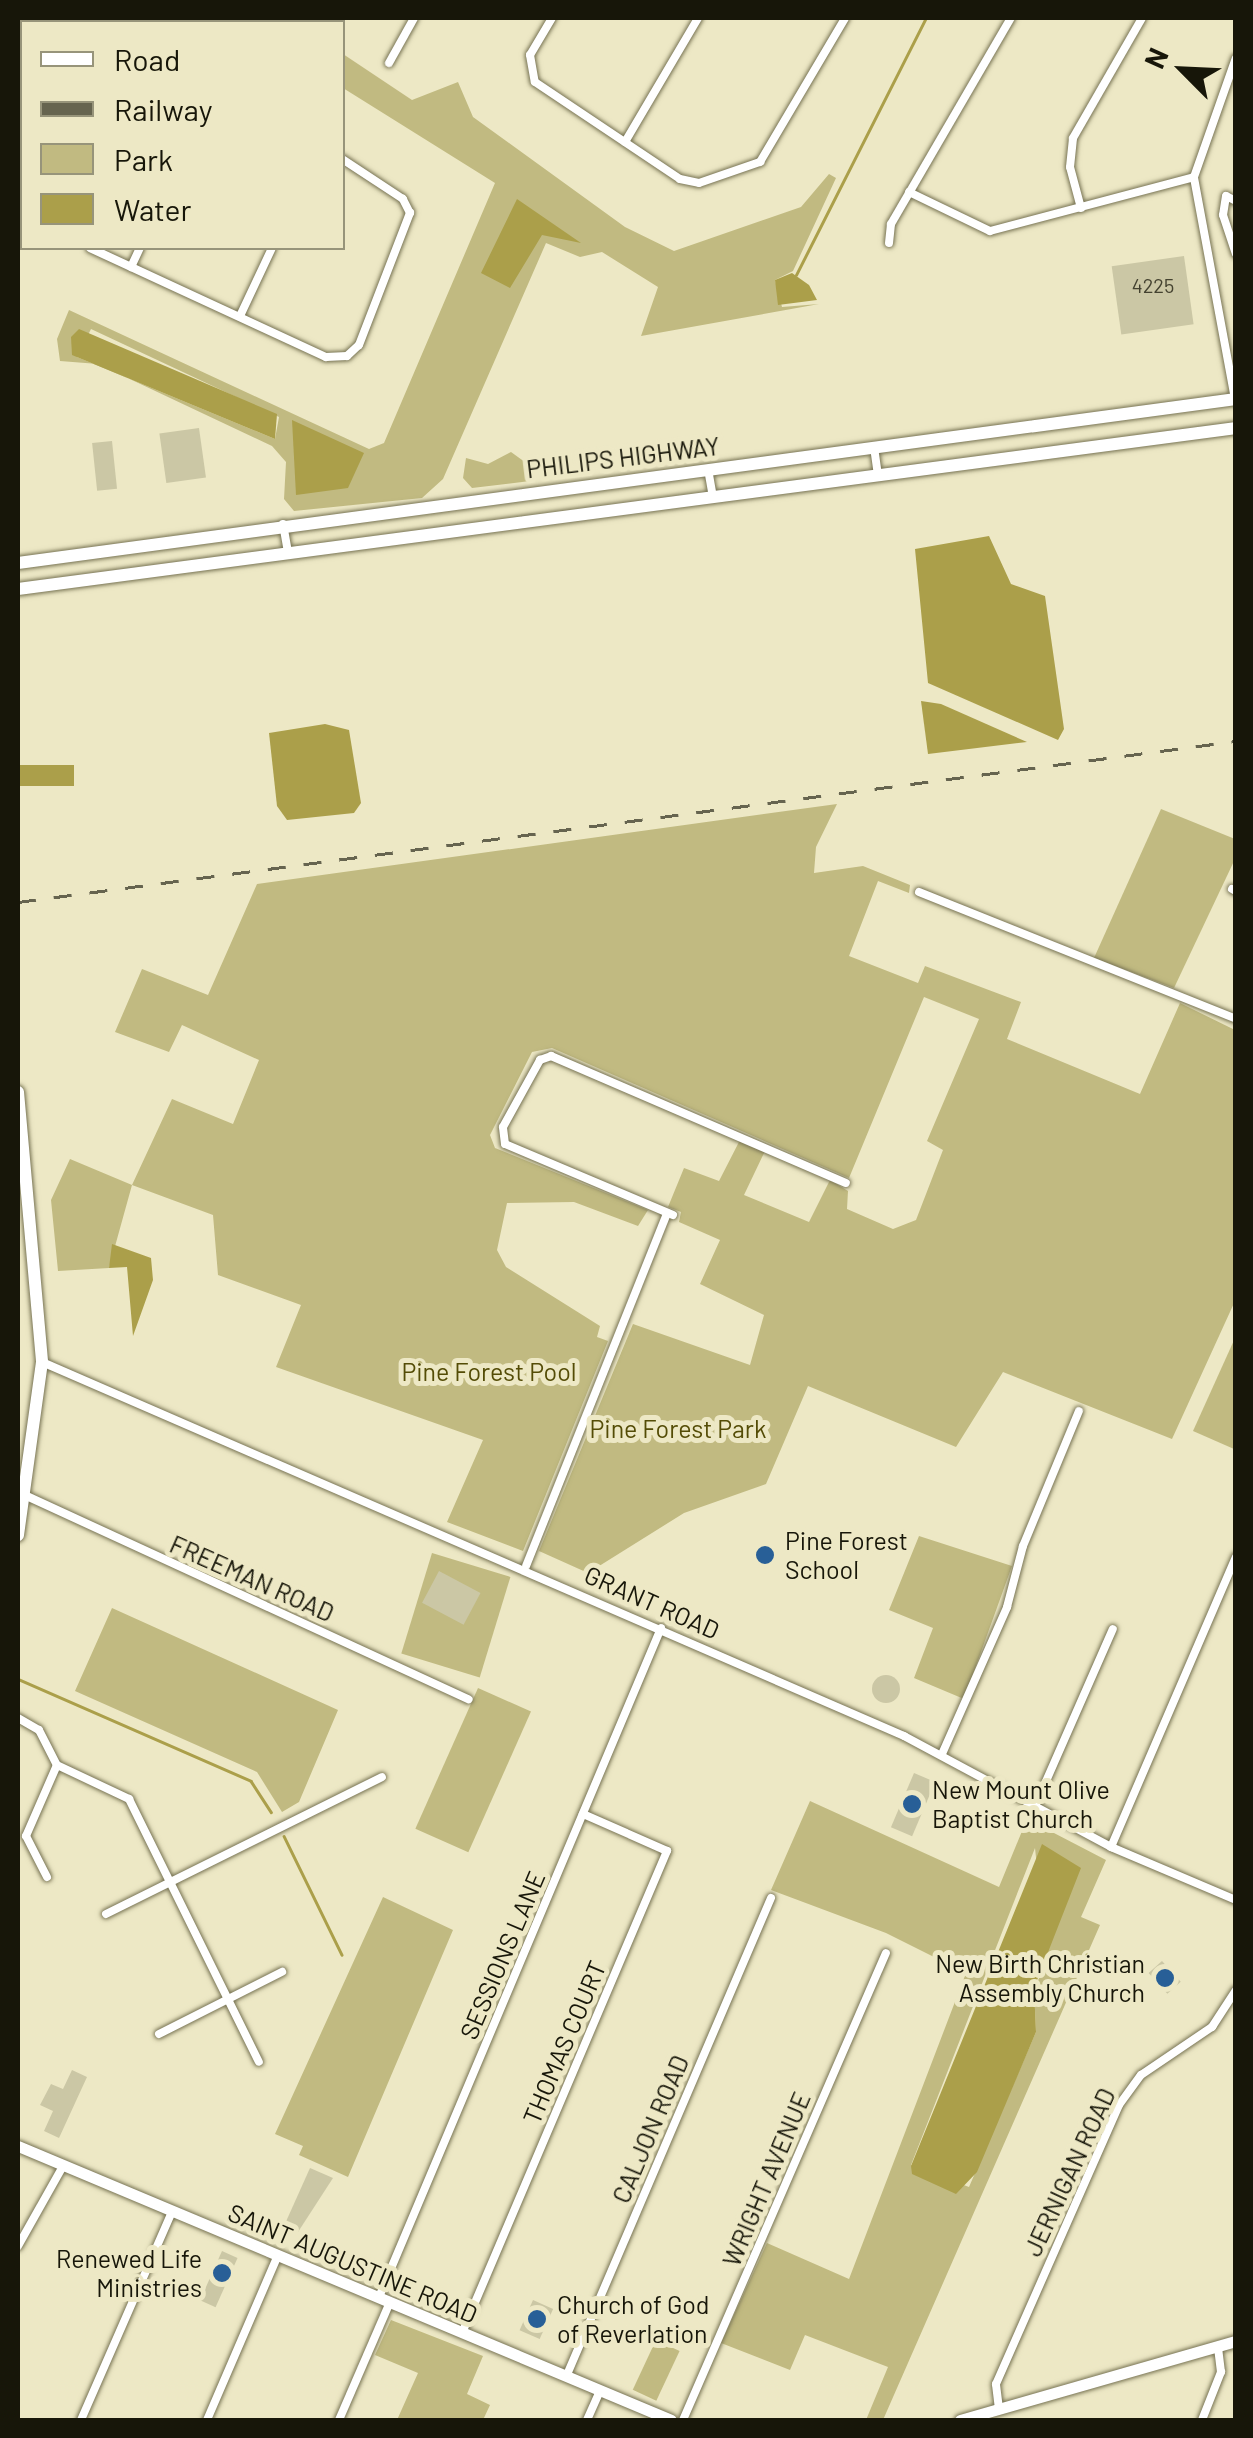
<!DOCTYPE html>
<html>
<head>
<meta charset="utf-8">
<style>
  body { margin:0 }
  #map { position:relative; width:1253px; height:2438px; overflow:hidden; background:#ede8c5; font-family:Barlow,sans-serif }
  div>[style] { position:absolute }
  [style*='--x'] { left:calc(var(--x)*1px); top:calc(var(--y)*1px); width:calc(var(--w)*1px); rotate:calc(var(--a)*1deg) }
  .green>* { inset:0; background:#c1ba81; transform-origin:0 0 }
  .water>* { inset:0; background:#ab9f4a; transform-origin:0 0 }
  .stream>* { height:2.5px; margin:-1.25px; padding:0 1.25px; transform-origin:1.25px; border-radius:1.25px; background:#ab9f4a }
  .building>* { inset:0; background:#cbc7a5; transform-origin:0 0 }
  .round { border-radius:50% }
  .roads { filter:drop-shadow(0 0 2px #777353) drop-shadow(0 0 2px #777353) }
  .street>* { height:8px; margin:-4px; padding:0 4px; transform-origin:4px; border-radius:4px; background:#fff }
  .secondary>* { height:11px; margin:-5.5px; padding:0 5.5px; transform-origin:5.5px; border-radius:5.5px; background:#fff }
  .primary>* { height:12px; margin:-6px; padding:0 6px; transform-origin:6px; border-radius:6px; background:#fff }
  .rail>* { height:2.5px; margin-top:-1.25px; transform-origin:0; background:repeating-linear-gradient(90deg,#66644f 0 18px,transparent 0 36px) }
  .dots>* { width:28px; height:28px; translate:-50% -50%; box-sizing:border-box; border:5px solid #ede8c5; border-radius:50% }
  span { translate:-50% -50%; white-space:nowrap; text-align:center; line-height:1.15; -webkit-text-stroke:10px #ede8c5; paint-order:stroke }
  .number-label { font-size:20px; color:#444230 }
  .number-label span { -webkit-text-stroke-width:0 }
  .street-label { font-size:25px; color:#171609 }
  .park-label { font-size:25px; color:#544c06 }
  .poi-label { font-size:25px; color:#171609 }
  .left { translate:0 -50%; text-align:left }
  .right { translate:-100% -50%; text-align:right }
  .frame { position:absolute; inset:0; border:20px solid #171609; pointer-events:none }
  .legend { position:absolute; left:20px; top:20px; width:325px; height:230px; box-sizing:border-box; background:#ede8c5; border:2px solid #97947a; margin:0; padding:12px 18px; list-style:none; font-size:30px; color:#171609 }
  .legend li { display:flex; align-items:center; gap:20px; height:50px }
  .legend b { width:50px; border:2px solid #97947a }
  .north { position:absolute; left:1133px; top:20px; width:100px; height:100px; -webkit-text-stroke:8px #ede8c5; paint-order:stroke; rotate:294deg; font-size:28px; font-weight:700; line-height:40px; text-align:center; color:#171609 }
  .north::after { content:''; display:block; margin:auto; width:35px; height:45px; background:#171609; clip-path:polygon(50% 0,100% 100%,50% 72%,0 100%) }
</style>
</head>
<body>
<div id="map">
  <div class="green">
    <div style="clip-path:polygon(evenodd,343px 54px,412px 100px,458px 82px,473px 117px,625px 227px,674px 251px,801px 207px,829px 174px,836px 178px,793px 271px,775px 280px,782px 307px,819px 304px,641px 336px,658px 287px,602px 252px,580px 257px,546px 243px,443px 479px,422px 498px,294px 511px,284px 499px,286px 462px,272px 446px,98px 364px,60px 361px,57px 339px,69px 310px,369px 449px,384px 443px,495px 183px,343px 88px,343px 54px,91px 329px,279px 417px,275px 439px,77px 357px,91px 329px)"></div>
    <div style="clip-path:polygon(511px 452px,529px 465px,530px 481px,472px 488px,463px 478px,466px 458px,488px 464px)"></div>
    <div style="clip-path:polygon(837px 804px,816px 847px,814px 873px,863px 866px,910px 885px,909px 893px,878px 881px,849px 956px,918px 983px,925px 966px,1021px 1002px,1007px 1039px,1140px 1094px,1180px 1003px,1235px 1030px,1235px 1301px,1172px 1439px,1003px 1372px,956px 1447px,808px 1386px,766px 1484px,684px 1513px,588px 1573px,539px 1551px,633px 1324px,750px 1365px,764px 1315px,700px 1284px,720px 1240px,679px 1222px,681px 1212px,668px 1207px,684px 1168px,719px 1181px,740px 1140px,765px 1151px,744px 1195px,809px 1222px,830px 1180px,848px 1191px,847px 1209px,893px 1229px,916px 1220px,943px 1150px,927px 1141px,979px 1019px,924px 997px,849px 1178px,552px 1048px,532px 1052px,490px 1135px,495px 1148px,648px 1210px,638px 1226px,574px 1202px,507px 1203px,497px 1250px,506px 1267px,600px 1326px,597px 1337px,608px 1341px,523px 1551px,447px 1522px,483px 1440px,276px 1367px,301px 1305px,218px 1275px,213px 1215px,132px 1185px,109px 1268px,58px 1271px,51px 1200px,70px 1159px,132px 1185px,172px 1099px,233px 1124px,259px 1060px,182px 1025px,169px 1052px,115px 1032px,142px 969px,208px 995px,257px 884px)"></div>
    <div style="clip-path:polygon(1161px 809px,1235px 839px,1235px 859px,1174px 988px,1094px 958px)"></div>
    <div style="clip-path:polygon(1235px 1338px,1236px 1446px,1234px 1449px,1193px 1431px)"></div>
    <div style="clip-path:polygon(919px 1536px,1012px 1566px,964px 1699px,914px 1678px,933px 1628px,889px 1610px)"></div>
    <div style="left:432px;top:1553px;width:82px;height:105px;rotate:17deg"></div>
    <div style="clip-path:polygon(112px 1608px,338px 1710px,299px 1802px,282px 1812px,257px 1772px,75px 1691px)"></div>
    <div style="left:478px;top:1688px;width:58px;height:154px;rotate:24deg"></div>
    <div style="clip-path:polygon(evenodd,810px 1801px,999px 1887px,1027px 1819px,1106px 1860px,1081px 1917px,1100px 1925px,883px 2420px,866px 2420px,888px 2367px,805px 2335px,790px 2370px,721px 2343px,767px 2243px,849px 2279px,966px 1973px,886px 1933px,771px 1890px,810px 1801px,1035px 1848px,1047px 1963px,1034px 1988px,1036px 2032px,969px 2187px,911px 2165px,1035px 1848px)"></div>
    <div style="clip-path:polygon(383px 1897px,453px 1930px,348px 2177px,299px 2155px,303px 2146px,275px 2134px)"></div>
    <div style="clip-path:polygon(391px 2320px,483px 2356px,467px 2394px,490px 2405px,483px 2420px,397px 2420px,418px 2373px,375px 2355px)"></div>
    <div style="left:656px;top:2340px;width:26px;height:55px;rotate:25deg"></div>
  </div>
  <div class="water">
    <div style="clip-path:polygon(517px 199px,581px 243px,542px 235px,510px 288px,481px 273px)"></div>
    <div style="clip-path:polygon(792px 273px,809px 285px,817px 300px,778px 305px,775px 280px)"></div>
    <div style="clip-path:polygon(79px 329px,277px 414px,275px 439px,72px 355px,71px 337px)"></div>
    <div style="clip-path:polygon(292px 420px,364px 453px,348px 488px,296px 495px)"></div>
    <div style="clip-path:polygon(989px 536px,1011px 584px,1045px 596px,1064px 729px,1058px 740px,928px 683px,915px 549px)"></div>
    <div style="clip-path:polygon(921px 701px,941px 704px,1027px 742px,928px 754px)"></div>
    <div style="clip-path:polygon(325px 724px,349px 730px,361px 803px,354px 813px,287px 820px,277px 806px,269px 733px)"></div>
    <div style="left:74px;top:765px;width:21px;height:56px;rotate:90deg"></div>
    <div style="clip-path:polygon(112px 1244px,151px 1258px,153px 1280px,133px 1336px,127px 1267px,109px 1268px)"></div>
    <div style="clip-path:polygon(1042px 1844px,1081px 1868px,1034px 1988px,1036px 2032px,977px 2172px,956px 2194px,912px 2174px,911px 2166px)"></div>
  </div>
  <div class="stream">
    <div style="--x:796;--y:275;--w:288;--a:-63.2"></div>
    <div style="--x:18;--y:1679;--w:254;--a:23.6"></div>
    <div style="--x:251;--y:1781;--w:37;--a:57"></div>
    <div style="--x:284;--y:1836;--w:132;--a:64"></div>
  </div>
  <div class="building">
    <div style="left:1184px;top:256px;width:69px;height:73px;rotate:82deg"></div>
    <div style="left:199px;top:428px;width:50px;height:40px;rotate:82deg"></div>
    <div style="left:112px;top:441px;width:48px;height:20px;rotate:84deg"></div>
    <div style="left:439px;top:1571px;width:47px;height:36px;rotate:28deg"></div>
    <div class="round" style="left:872px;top:1675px;width:28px;height:28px"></div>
    <div style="left:914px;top:1773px;width:23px;height:59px;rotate:23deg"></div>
    <div style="left:1162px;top:1961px;width:28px;height:18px;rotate:48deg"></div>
    <div style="clip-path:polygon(72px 2070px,87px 2077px,59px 2138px,44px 2131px,53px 2111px,40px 2105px,51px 2084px,63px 2089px)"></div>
    <div style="clip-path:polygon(310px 2168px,333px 2178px,298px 2232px,284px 2226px)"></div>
    <div style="left:222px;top:2251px;width:17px;height:54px;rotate:24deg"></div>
    <div style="left:533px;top:2300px;width:22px;height:33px;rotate:24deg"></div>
  </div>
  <div class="roads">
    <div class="street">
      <div style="--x:129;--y:18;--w:8;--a:30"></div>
      <div style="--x:552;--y:18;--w:43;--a:120.7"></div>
      <div style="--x:530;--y:55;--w:27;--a:80"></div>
      <div style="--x:535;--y:82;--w:174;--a:33.8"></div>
      <div style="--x:680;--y:179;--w:19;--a:12"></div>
      <div style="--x:699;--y:183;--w:65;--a:-19"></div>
      <div style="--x:760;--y:162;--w:167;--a:-59.4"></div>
      <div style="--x:108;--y:22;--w:4;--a:-63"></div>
      <div style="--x:266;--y:22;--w:6;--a:-39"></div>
      <div style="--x:389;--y:63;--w:51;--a:-60.9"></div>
      <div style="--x:625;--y:142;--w:144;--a:-59.5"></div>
      <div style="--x:909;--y:192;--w:90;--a:25.7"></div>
      <div style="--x:990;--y:231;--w:211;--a:-14.8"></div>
      <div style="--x:1236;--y:201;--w:11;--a:-153"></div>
      <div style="--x:1226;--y:196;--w:19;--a:99"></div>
      <div style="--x:1223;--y:215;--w:41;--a:71.6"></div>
      <div style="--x:1081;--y:208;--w:42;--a:-105"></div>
      <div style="--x:1070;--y:167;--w:29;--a:-84"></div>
      <div style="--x:1073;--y:138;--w:138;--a:-60.1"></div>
      <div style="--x:18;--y:215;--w:4;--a:27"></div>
      <div style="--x:889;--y:243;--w:19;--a:-84"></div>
      <div style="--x:891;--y:224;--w:238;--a:-59.8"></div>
      <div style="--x:90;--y:248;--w:260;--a:24.8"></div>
      <div style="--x:326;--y:357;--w:21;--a:-3"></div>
      <div style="--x:347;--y:356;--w:16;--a:-43"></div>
      <div style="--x:359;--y:345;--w:142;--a:-68.9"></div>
      <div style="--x:410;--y:213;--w:16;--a:-117"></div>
      <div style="--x:403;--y:199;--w:73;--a:-146.7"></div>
      <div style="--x:131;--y:267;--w:21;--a:-65"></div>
      <div style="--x:240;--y:316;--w:75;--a:-64.8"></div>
      <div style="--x:1235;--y:399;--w:226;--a:-100.5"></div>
      <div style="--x:1194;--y:177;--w:126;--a:-70.6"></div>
      <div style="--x:874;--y:447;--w:28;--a:82"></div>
      <div style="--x:708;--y:469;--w:27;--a:80"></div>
      <div style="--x:283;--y:524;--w:29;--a:80"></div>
      <div style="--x:1232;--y:889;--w:4;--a:27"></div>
      <div style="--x:919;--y:892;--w:341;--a:21.8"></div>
      <div style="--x:673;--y:1215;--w:182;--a:-157.1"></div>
      <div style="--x:505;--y:1144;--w:17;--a:-97"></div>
      <div style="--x:503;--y:1127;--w:77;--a:-61.1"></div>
      <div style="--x:540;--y:1060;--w:12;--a:-20"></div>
      <div style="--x:551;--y:1056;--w:321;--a:23.3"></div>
      <div style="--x:42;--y:1362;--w:940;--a:23.45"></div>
      <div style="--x:904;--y:1736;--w:235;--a:28.2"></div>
      <div style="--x:1111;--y:1847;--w:136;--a:23"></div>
      <div style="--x:18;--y:1492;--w:496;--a:24.7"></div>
      <div style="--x:526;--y:1566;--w:380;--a:-68.2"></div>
      <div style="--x:18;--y:1718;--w:24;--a:30"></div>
      <div style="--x:39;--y:1730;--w:39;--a:63"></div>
      <div style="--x:57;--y:1765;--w:80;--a:25.3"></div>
      <div style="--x:129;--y:1799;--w:293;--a:63.7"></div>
      <div style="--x:942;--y:1754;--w:161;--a:-66.1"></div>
      <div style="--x:1007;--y:1607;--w:63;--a:-75.3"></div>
      <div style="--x:1023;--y:1546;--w:146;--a:-67.5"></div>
      <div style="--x:1036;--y:1804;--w:191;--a:-66.3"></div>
      <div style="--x:1111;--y:1847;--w:316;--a:-66.7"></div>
      <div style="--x:47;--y:1877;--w:46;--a:-117.1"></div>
      <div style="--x:26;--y:1836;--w:77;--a:-66.4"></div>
      <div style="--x:106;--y:1914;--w:308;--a:-26.4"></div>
      <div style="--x:159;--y:2034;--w:138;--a:-26.8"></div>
      <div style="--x:18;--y:2246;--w:92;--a:-60.6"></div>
      <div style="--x:379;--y:2297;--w:726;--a:-67.14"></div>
      <div style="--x:462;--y:2333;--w:524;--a:-66.96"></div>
      <div style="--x:667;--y:1851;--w:92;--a:-156.2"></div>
      <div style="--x:566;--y:2377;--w:521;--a:-66.83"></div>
      <div style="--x:999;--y:2409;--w:25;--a:-97"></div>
      <div style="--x:996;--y:2384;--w:305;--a:-66.2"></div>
      <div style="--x:1119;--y:2105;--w:37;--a:-54"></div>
      <div style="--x:1141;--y:2075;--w:86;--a:-34.1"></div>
      <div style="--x:1212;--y:2027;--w:44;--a:-57"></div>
      <div style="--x:81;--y:2420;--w:227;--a:-66.4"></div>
      <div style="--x:207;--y:2420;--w:180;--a:-66.7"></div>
      <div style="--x:339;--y:2420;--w:129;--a:-66.6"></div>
      <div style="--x:587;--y:2420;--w:32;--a:-66"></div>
      <div style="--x:683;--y:2420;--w:509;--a:-66.51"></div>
      <div style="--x:1202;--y:2420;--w:52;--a:-68.4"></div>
      <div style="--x:1221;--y:2372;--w:26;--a:-97"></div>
    </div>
    <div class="secondary">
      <div style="--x:18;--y:2146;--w:708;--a:22.76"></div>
      <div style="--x:960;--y:2420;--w:287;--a:-16"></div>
    </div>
    <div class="primary">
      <div style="--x:18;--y:563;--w:1229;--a:-7.67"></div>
      <div style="--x:18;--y:589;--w:1229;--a:-7.53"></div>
      <div style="--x:18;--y:1092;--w:271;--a:84.9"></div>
      <div style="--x:42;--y:1362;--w:175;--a:97.9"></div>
    </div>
  </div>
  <div class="rail">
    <div style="--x:18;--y:902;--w:1229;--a:-7.53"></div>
  </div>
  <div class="dots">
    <div style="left:765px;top:1555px;background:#285f97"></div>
    <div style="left:912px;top:1804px;background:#285f97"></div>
    <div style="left:1165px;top:1978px;background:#285f97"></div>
    <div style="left:222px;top:2273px;background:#285f97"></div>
    <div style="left:537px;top:2319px;background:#285f97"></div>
  </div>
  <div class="number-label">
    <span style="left:1153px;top:285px">4225</span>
  </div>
  <div class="street-label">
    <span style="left:623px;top:457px;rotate:-7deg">PHILIPS HIGHWAY</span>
    <span style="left:252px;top:1578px;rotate:24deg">FREEMAN ROAD</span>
    <span style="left:652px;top:1602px;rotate:24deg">GRANT ROAD</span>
    <span style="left:502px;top:1955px;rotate:-67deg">SESSIONS LANE</span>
    <span style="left:564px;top:2042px;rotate:-67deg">THOMAS COURT</span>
    <span style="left:650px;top:2129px;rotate:-67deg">CALJON ROAD</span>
    <span style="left:1069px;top:2172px;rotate:-65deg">JERNIGAN ROAD</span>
    <span style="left:766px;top:2179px;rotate:-67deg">WRIGHT AVENUE</span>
    <span style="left:353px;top:2263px;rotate:23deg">SAINT AUGUSTINE ROAD</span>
  </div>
  <div class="park-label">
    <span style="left:489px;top:1371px">Pine Forest Pool</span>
    <span style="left:678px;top:1428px">Pine Forest Park</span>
  </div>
  <div class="poi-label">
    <span class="left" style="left:785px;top:1555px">Pine Forest<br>School</span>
    <span class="left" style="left:932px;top:1804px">New Mount Olive<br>Baptist Church</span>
    <span class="right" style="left:1145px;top:1978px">New Birth Christian<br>Assembly Church</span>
    <span class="right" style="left:202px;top:2273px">Renewed Life<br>Ministries</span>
    <span class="left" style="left:557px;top:2319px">Church of God<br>of Reverlation</span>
  </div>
  <div class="frame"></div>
  <ul class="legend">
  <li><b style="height:12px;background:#fff"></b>Road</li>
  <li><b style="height:12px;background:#66644f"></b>Railway</li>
  <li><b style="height:28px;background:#c1ba81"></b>Park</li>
  <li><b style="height:28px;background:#ab9f4a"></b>Water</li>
  </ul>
  <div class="north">N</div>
</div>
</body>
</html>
